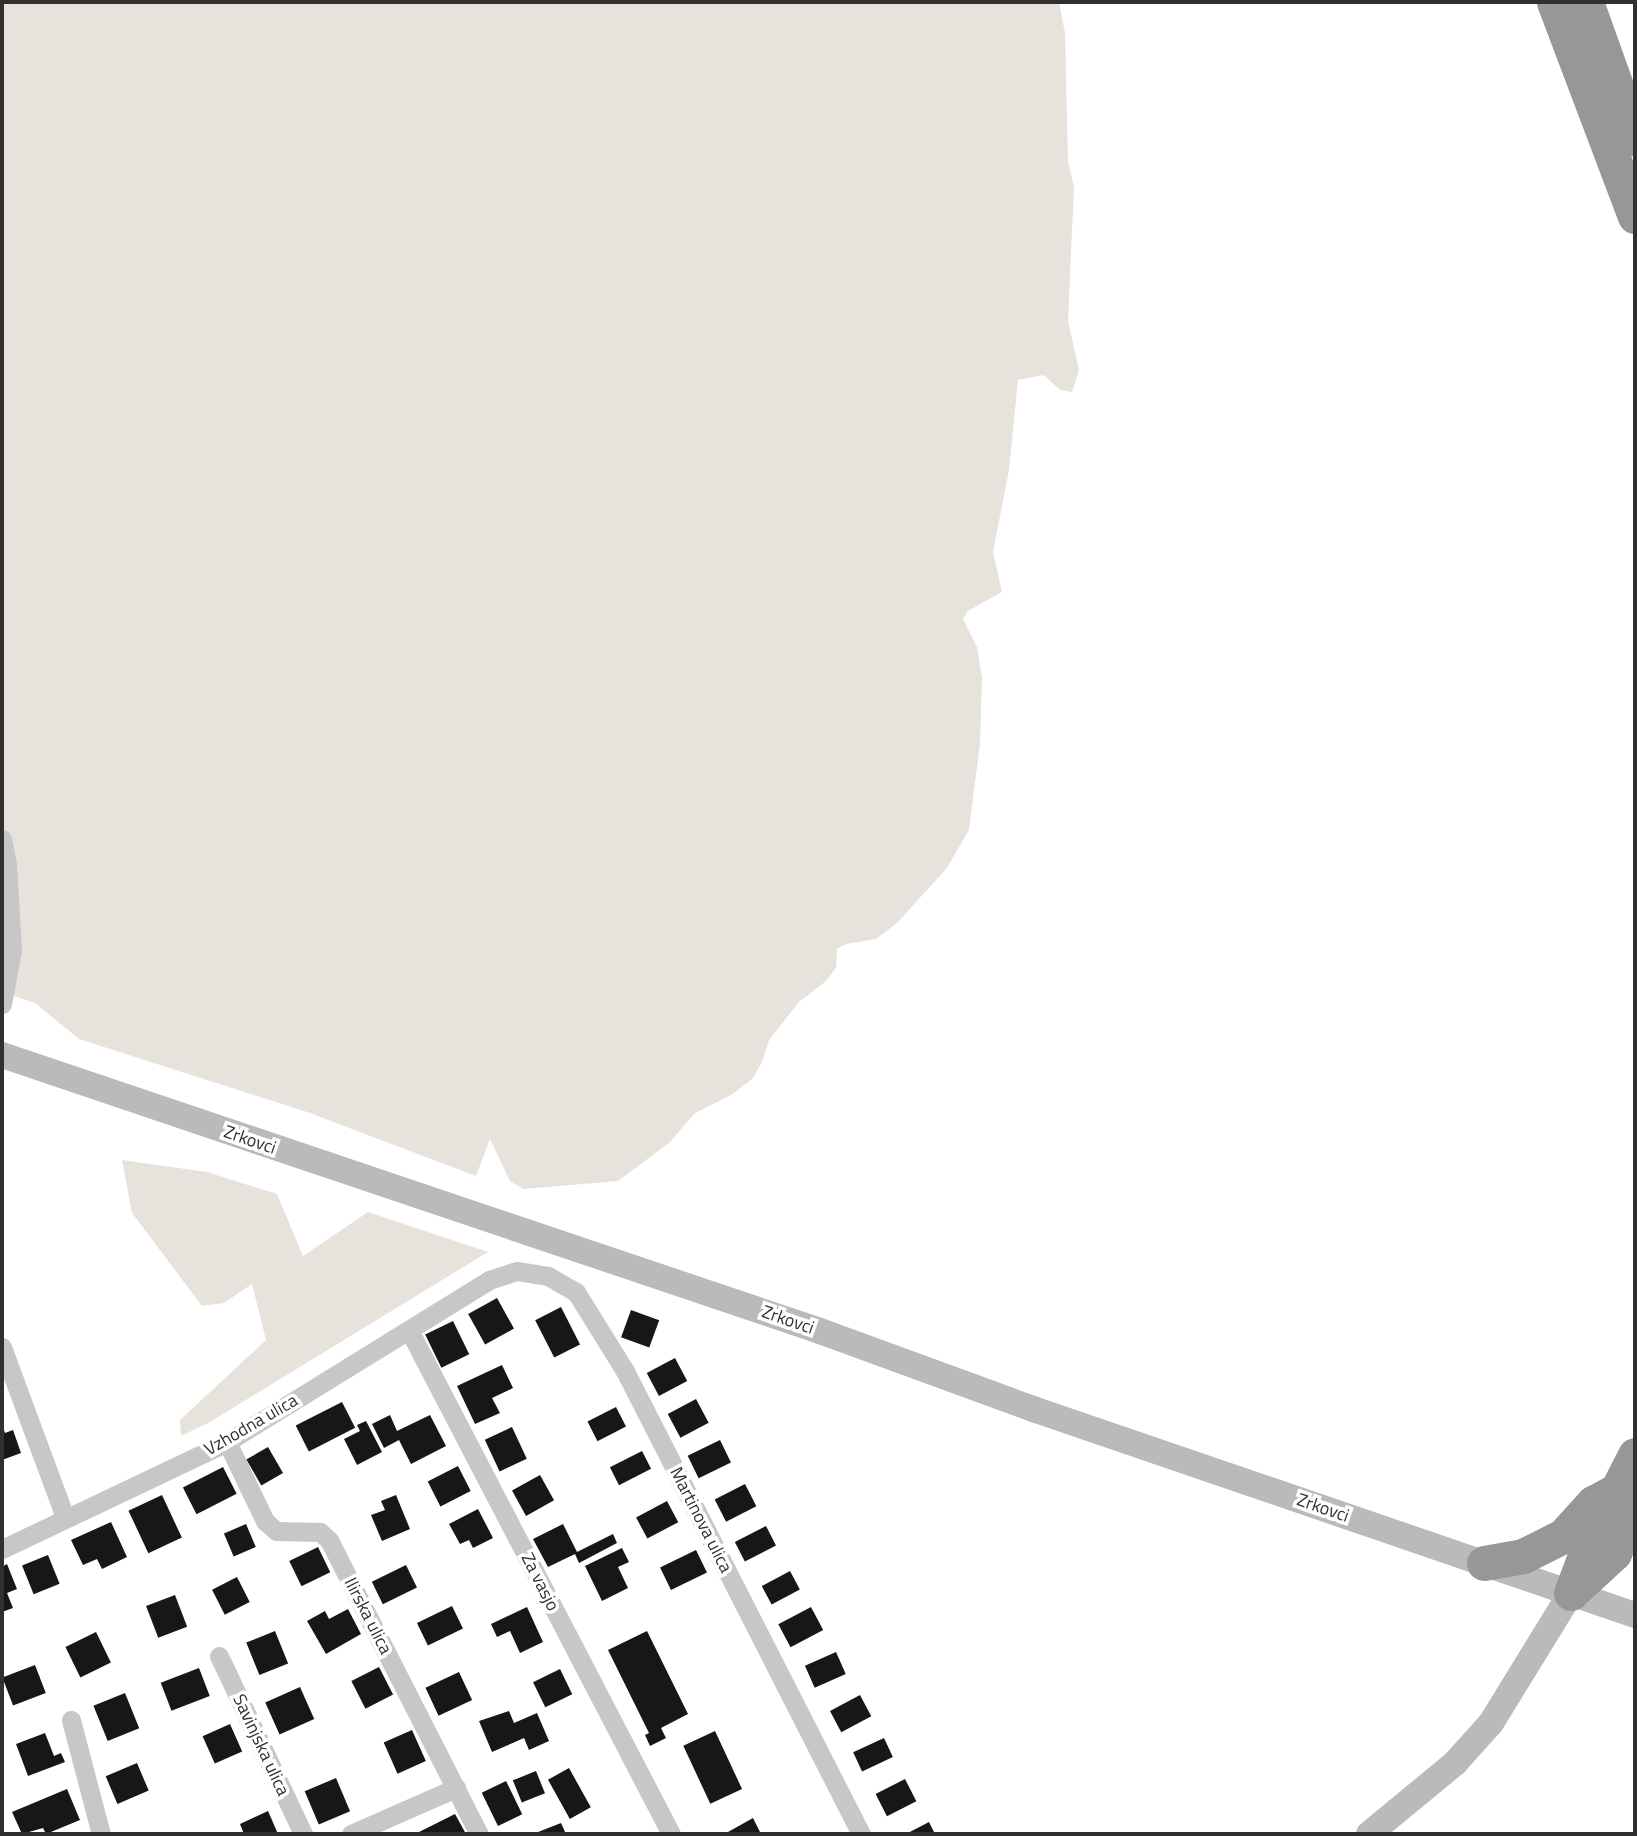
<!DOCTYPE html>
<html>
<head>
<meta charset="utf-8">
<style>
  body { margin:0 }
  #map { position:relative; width:1637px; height:1836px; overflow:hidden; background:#fff; font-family:"Titillium Web",sans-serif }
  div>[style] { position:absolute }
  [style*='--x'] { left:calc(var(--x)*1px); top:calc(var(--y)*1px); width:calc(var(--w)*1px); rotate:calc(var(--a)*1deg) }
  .green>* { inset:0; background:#e8e2dc }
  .building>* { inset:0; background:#171717; transform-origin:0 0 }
  .street>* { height:19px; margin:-9.5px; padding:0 9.5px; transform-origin:9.5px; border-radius:9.5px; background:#c7c7c7 }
  .secondary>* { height:26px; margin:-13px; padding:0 13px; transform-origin:13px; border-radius:13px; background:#bababa }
  .highway>* { height:35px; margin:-17.5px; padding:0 17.5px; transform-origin:17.5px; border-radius:17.5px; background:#979797 }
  span { translate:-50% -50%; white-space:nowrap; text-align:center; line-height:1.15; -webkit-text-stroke:7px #fff; paint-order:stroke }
  .street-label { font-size:18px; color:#303030 }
  .frame { position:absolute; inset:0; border:4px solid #303030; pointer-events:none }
</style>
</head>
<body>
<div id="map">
  <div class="green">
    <div style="clip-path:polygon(2px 2px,1059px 2px,1065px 33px,1068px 161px,1074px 187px,1068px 321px,1079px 370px,1072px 392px,1060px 390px,1044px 375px,1018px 380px,1009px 470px,993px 552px,1002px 592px,968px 611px,963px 619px,977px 647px,982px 678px,980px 744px,969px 830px,947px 868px,897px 923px,876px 939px,846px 944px,837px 949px,836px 968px,826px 981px,799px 1002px,769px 1040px,762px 1062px,753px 1078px,733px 1094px,695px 1113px,669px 1143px,618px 1181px,523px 1189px,510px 1181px,490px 1139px,476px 1176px,307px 1112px,79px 1039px,35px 1003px,2px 992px)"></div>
    <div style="clip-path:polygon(122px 1160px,207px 1172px,277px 1194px,303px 1256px,368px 1212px,488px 1252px,210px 1422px,181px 1436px,180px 1420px,266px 1340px,252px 1284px,224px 1303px,202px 1306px,132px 1213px)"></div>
  </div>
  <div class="building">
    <div style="left:497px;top:1298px;width:35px;height:33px;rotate:61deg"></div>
    <div style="left:561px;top:1307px;width:42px;height:29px;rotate:63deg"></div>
    <div style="left:631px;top:1310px;width:30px;height:29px;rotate:20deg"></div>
    <div style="left:453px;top:1321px;width:37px;height:31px;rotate:64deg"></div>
    <div style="left:675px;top:1358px;width:26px;height:32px;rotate:62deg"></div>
    <div style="clip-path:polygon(502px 1365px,513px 1388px,492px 1398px,500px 1413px,475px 1424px,457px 1386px)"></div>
    <div style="left:696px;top:1399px;width:27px;height:32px;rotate:62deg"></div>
    <div style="left:342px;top:1402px;width:29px;height:52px;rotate:63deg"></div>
    <div style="left:616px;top:1407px;width:22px;height:32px;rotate:63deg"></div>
    <div style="clip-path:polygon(390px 1415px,397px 1431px,430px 1415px,446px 1446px,411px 1464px,399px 1440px,384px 1448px,372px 1424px)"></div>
    <div style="clip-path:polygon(366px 1421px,382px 1452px,357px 1465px,344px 1439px,360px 1431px,357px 1425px)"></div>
    <div style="clip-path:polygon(2px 1424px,5px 1433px,13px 1430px,21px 1453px,2px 1460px)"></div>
    <div style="left:512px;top:1427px;width:35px;height:30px;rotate:65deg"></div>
    <div style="left:720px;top:1440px;width:25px;height:36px;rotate:64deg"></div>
    <div style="left:268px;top:1447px;width:30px;height:25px;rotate:60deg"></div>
    <div style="left:642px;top:1451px;width:20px;height:36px;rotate:63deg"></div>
    <div style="left:458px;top:1466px;width:28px;height:34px;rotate:63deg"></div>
    <div style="left:223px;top:1467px;width:30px;height:45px;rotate:63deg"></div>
    <div style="left:540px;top:1475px;width:29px;height:32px;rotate:61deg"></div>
    <div style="left:745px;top:1484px;width:25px;height:34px;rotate:63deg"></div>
    <div style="left:162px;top:1495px;width:47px;height:37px;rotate:65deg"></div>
    <div style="clip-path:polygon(396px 1495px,410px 1529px,382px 1541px,371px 1515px,385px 1510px,381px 1501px)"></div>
    <div style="left:667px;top:1501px;width:24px;height:35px;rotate:62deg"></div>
    <div style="clip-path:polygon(478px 1509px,493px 1538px,473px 1548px,469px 1540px,460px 1544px,449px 1524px)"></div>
    <div style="clip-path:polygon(111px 1522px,127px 1557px,102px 1569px,97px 1559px,83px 1565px,71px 1540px)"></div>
    <div style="left:246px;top:1524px;width:25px;height:24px;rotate:67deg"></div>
    <div style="clip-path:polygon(563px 1524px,577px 1552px,613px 1534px,617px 1543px,579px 1563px,575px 1554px,548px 1567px,533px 1539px)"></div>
    <div style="left:766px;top:1526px;width:22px;height:35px;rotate:63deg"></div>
    <div style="left:318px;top:1547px;width:28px;height:32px;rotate:64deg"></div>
    <div style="clip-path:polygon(622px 1548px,629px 1562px,618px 1567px,628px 1588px,602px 1601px,585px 1566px)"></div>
    <div style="left:696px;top:1550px;width:25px;height:40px;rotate:64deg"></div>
    <div style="left:48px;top:1555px;width:31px;height:28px;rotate:68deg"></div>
    <div style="clip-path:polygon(7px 1564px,17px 1589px,7px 1593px,13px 1608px,2px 1612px,2px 1567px)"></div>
    <div style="left:406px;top:1565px;width:25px;height:38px;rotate:64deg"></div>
    <div style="left:790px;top:1571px;width:21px;height:32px;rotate:62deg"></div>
    <div style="left:237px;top:1577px;width:28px;height:28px;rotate:63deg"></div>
    <div style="left:175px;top:1595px;width:34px;height:31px;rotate:69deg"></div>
    <div style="left:452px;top:1606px;width:25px;height:39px;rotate:64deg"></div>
    <div style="clip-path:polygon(527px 1607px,543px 1642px,520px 1653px,510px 1631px,497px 1637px,491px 1624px)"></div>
    <div style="left:811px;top:1607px;width:26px;height:37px;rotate:62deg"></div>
    <div style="clip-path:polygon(348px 1609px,361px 1634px,326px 1654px,307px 1621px,325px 1611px,329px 1619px)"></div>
    <div style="left:275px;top:1631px;width:35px;height:31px;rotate:68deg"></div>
    <div style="clip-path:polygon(647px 1631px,688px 1714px,661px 1728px,666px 1738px,650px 1746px,645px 1735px,649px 1733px,608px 1650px)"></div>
    <div style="left:96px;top:1632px;width:34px;height:34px;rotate:64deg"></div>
    <div style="left:836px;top:1652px;width:24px;height:34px;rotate:66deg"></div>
    <div style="left:35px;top:1665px;width:30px;height:35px;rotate:69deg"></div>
    <div style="left:379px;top:1667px;width:31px;height:31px;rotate:63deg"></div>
    <div style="left:199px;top:1668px;width:30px;height:41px;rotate:69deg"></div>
    <div style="left:560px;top:1669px;width:28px;height:30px;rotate:64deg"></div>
    <div style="left:459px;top:1672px;width:31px;height:37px;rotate:65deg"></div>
    <div style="left:300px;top:1687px;width:35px;height:38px;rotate:66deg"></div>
    <div style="left:125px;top:1693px;width:38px;height:34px;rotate:68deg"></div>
    <div style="left:860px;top:1695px;width:24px;height:34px;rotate:62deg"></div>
    <div style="clip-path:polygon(509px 1711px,514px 1723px,537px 1713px,549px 1741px,529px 1750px,524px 1738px,492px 1752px,479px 1721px)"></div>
    <div style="left:230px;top:1724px;width:30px;height:30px;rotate:66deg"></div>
    <div style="left:412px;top:1730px;width:34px;height:31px;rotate:66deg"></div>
    <div style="left:715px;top:1731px;width:64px;height:35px;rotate:65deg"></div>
    <div style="clip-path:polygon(45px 1733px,54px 1756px,61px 1753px,65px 1762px,28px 1776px,16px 1744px)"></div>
    <div style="left:884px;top:1738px;width:21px;height:34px;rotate:65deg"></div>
    <div style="left:137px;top:1763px;width:30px;height:34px;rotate:67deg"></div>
    <div style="left:569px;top:1768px;width:45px;height:24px;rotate:61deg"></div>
    <div style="left:536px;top:1771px;width:24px;height:25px;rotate:68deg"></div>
    <div style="left:336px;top:1778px;width:36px;height:34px;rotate:67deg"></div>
    <div style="left:905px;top:1779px;width:25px;height:33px;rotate:63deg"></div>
    <div style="left:506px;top:1781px;width:37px;height:27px;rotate:64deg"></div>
    <div style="clip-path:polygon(67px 1789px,80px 1820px,46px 1834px,43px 1828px,22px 1834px,12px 1812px)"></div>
    <div style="clip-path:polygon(268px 1811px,278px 1834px,244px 1834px,240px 1824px)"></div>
    <div style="clip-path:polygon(455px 1814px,466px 1834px,420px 1834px,419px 1832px)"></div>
    <div style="clip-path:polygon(753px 1818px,761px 1834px,729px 1834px,728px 1832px)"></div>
    <div style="clip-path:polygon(929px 1822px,935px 1834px,906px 1834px)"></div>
    <div style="clip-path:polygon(561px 1823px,566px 1834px,533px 1834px)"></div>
  </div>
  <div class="street">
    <div style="--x:2;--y:839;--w:26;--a:79"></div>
    <div style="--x:7;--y:865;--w:85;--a:86.6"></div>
    <div style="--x:12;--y:950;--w:55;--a:100.5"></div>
    <div style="--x:409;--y:1330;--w:568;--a:62.53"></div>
    <div style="--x:2;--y:1347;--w:181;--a:69.7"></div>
    <div style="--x:227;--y:1442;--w:88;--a:64.3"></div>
    <div style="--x:265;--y:1521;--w:15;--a:42"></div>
    <div style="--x:276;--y:1531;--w:44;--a:1.3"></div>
    <div style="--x:320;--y:1532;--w:12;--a:42"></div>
    <div style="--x:329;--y:1540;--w:330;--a:63"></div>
    <div style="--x:2;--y:1549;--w:249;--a:-25.4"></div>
    <div style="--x:227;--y:1442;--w:308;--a:-31.7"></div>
    <div style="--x:489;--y:1280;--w:29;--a:-18"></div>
    <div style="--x:517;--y:1271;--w:31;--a:9"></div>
    <div style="--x:548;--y:1276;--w:32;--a:30"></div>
    <div style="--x:576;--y:1292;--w:93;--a:58.2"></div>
    <div style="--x:625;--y:1371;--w:520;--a:62.99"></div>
    <div style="--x:219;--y:1656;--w:197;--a:64.7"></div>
    <div style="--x:71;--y:1720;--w:118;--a:75.3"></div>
    <div style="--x:351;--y:1834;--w:115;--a:-23.7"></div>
  </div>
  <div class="secondary">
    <div style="--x:2;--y:1055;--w:863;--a:18.64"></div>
    <div style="--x:820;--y:1331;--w:230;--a:20.1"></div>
    <div style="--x:1036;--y:1410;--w:633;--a:18.89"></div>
    <div style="--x:1369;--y:1834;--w:112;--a:-39.5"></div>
    <div style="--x:1455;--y:1763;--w:54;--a:-48"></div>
    <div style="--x:1491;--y:1723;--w:153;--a:-58.4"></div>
  </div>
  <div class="highway">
    <div style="--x:1554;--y:2;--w:229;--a:69.3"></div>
    <div style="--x:1586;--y:2;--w:145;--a:70.3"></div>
    <div style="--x:1484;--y:1563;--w:40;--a:-10"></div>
    <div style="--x:1523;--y:1556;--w:45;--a:-26.6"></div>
    <div style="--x:1563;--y:1536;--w:45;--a:-47.7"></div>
    <div style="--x:1593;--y:1503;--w:27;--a:-28"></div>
    <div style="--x:1576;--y:1588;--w:52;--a:-42.6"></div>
    <div style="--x:1614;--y:1553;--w:57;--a:-68.4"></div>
    <div style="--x:1571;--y:1593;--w:51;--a:-69.4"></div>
    <div style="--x:1589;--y:1545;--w:101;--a:-62.9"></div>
  </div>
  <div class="street-label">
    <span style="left:250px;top:1140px;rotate:19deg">Zrkovci</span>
    <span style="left:788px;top:1320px;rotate:19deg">Zrkovci</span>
    <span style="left:251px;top:1425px;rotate:-30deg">Vzhodna ulica</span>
    <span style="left:1323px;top:1508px;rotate:19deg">Zrkovci</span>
    <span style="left:701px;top:1520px;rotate:63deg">Martinova ulica</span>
    <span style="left:540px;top:1582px;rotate:63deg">Za vasjo</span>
    <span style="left:368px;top:1616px;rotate:63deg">Ilirska ulica</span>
    <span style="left:261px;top:1745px;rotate:65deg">Savinjska ulica</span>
  </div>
  <div class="frame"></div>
</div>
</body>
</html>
